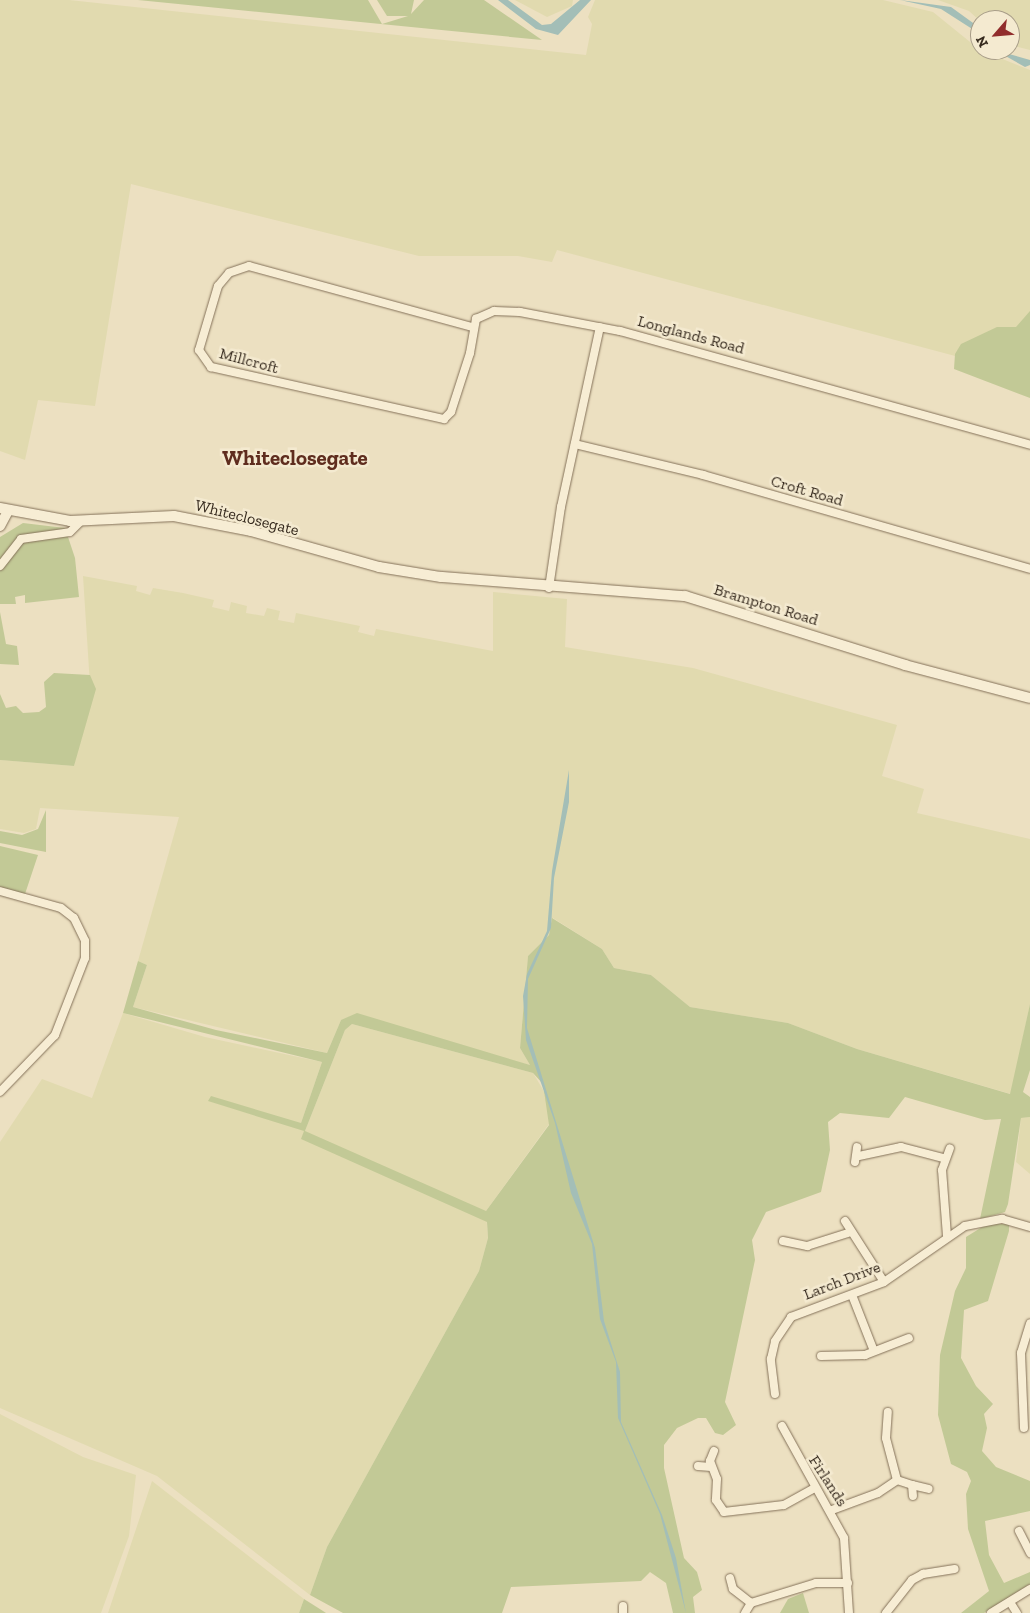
<!DOCTYPE html>
<html>
<head>
<meta charset="utf-8">
<style>
  body { margin:0 }
  #map { position:relative; width:1030px; height:1613px; overflow:hidden; background:#ece0c1; font-family:"Zilla Slab",serif }
  div>[style] { position:absolute }
  [style*='--x'] { left:calc(var(--x)*1px); top:calc(var(--y)*1px); width:calc(var(--w)*1px); rotate:calc(var(--a)*1deg) }
  .farmland>* { inset:0; background:#e1daaf }
  .green>* { inset:0; background:#c2c996 }
  .water>* { inset:0; background:#a3beb7 }
  .roads { filter:drop-shadow(0 0 1px #847159) drop-shadow(0 0 1px #847159) }
  .street>* { height:8px; margin:-4px; padding:0 4px; transform-origin:4px; border-radius:4px; background:#f7edd4 }
  .secondary>* { height:10px; margin:-5px; padding:0 5px; transform-origin:5px; border-radius:5px; background:#f7edd4 }
  span { translate:-50% -50%; white-space:nowrap; text-align:center; line-height:1.15; -webkit-text-stroke:5px #f4ead0; paint-order:stroke }
  .street-label { font-size:16px; color:#35291d }
  .district-label { font-size:21px; color:#5f2d1e; font-weight:700 }
  .north { position:absolute; left:970px; top:10px; width:50px; height:50px; box-sizing:border-box; background:#f4ead0; border:1px solid #a89d88; border-radius:50%; rotate:243deg; font-size:14px; font-weight:700; line-height:20px; text-align:center; color:#35291d }
  .north::after { content:''; display:block; margin:auto; width:18px; height:22px; background:#912d2c; clip-path:polygon(50% 0,100% 100%,50% 72%,0 100%) }
</style>
</head>
<body>
<div id="map">
  <div class="farmland">
    <div style="clip-path:polygon(0 0,69px 0,586px 55px,592px 24px,588px 17px,595px 0,883px 0,933px 12px,980px 50px,1030px 70px,1030px 376px,557px 250px,552px 262px,518px 256px,419px 256px,131px 184px,95px 406px,38px 400px,25px 460px,0 451px)"></div>
    <div style="clip-path:polygon(515px 0,573px 0,572px 6px,547px 17px)"></div>
    <div style="clip-path:polygon(938px 0,1030px 0,1030px 50px,1010px 45px,1010px 20px,980px 21px,969px 11px)"></div>
    <div style="clip-path:polygon(83px 576px,137px 586px,136px 591px,150px 595px,153px 588px,183px 593px,214px 600px,212px 607px,229px 611px,231px 602px,247px 606px,246px 613px,264px 616px,267px 608px,280px 611px,278px 620px,294px 623px,296px 613px,360px 626px,358px 632px,374px 636px,376px 629px,493px 651px,493px 592px,567px 599px,565px 647px,693px 668px,897px 725px,882px 776px,924px 789px,917px 813px,1030px 839px,1030px 1004px,1011px 1094px,857px 1049px,788px 1023px,690px 1007px,651px 975px,614px 968px,602px 949px,553px 918px,549px 935px,528px 956px,520px 1048px,530px 1065px,341px 1020px,327px 1053px,133px 1007px,147px 965px,138px 961px,179px 817px,40px 808px,36px 829px,24px 833px,0 829px,0 760px,74px 766px,90px 685px)"></div>
    <div style="clip-path:polygon(123px 1013px,205px 1037px,322px 1062px,301px 1123px,305px 1131px,345px 1030px,352px 1024px,533px 1073px,548px 1098px,549px 1124px,486px 1211px,488px 1238px,479px 1271px,327px 1547px,310px 1595px,157px 1476px,0 1408px,0 1142px,42px 1079px,92px 1098px)"></div>
    <div style="clip-path:polygon(1030px 1117px,1030px 1174px,1016px 1162px,1021px 1118px)"></div>
    <div style="clip-path:polygon(0 1414px,83px 1457px,136px 1475px,129px 1536px,101px 1613px,0 1613px)"></div>
    <div style="clip-path:polygon(152px 1481px,304px 1599px,299px 1613px,108px 1613px)"></div>
  </div>
  <div class="green">
    <div style="clip-path:polygon(138px 0,368px 0,382px 24px,408px 16px,387px 16px,377px 0,414px 0,411px 14px,424px 0,484px 0,542px 40px)"></div>
    <div style="clip-path:polygon(1030px 311px,1030px 398px,954px 369px,955px 354px,961px 344px,997px 327px,1016px 327px)"></div>
    <div style="clip-path:polygon(23px 523px,65px 528px,75px 558px,79px 597px,25px 603px,25px 595px,15px 597px,16px 604px,0 604px,0 537px)"></div>
    <div style="clip-path:polygon(0 612px,6px 644px,17px 646px,19px 665px,0 664px)"></div>
    <div style="clip-path:polygon(54px 673px,90px 675px,96px 689px,74px 766px,0 760px,0 694px,6px 708px,16px 706px,23px 713px,39px 712px,46px 707px,44px 682px)"></div>
    <div style="clip-path:polygon(46px 810px,46px 852px,0 843px,0 831px,22px 835px,38px 829px)"></div>
    <div style="clip-path:polygon(0 846px,38px 855px,25px 894px,0 889px)"></div>
    <div style="clip-path:polygon(evenodd,552px 918px,602px 949px,614px 968px,651px 975px,690px 1007px,788px 1023px,857px 1049px,1010px 1094px,1030px 1004px,1030px 1070px,1023px 1092px,1030px 1097px,1030px 1117px,1021px 1118px,1008px 1204px,1005px 1212px,980px 1219px,1001px 1119px,985px 1120px,905px 1097px,889px 1118px,840px 1113px,828px 1122px,830px 1150px,821px 1192px,766px 1212px,752px 1240px,755px 1260px,725px 1402px,736px 1425px,723px 1435px,715px 1433px,706px 1418px,698px 1418px,677px 1428px,664px 1445px,664px 1468px,684px 1558px,697px 1572px,702px 1590px,693px 1597px,695px 1613px,673px 1613px,666px 1583px,650px 1572px,641px 1581px,511px 1587px,502px 1613px,343px 1613px,310px 1595px,327px 1547px,479px 1271px,488px 1238px,487px 1222px,301px 1139px,304px 1131px,208px 1101px,211px 1096px,301px 1123px,322px 1062px,123px 1013px,138px 961px,147px 965px,133px 1007px,216px 1030px,327px 1053px,341px 1020px,357px 1013px,530px 1065px,520px 1048px,528px 956px,549px 935px,552px 918px,352px 1024px,533px 1073px,543px 1084px,549px 1125px,486px 1211px,305px 1131px,345px 1030px,352px 1024px)"></div>
    <div style="clip-path:polygon(987px 1224px,1009px 1224px,1009px 1231px,988px 1301px,964px 1310px,961px 1358px,976px 1386px,993px 1404px,984px 1414px,987px 1428px,982px 1451px,996px 1467px,1030px 1481px,1030px 1511px,985px 1521px,989px 1555px,1004px 1583px,1030px 1572px,1030px 1584px,984px 1613px,961px 1613px,989px 1591px,968px 1529px,966px 1494px,971px 1481px,967px 1472px,951px 1464px,938px 1415px,940px 1355px,955px 1291px,966px 1268px,966px 1237px)"></div>
    <div style="clip-path:polygon(803px 1593px,809px 1613px,780px 1613px,788px 1599px)"></div>
    <div style="clip-path:polygon(304px 1599px,323px 1611px,326px 1613px,299px 1613px)"></div>
  </div>
  <div class="water">
    <div style="clip-path:polygon(498px 0,508px 0,542px 25px,551px 24px,580px 0,591px 0,558px 35px,536px 29px)"></div>
    <div style="clip-path:polygon(900px 0,951px 7px,980px 28px,980px 34px,941px 9px)"></div>
    <div style="clip-path:polygon(995px 50px,1030px 60px,1030px 65px,1025px 67px)"></div>
    <div style="clip-path:polygon(569px 770px,569px 802px,554px 878px,551px 928px,528px 979px,527px 1028px,595px 1248px,604px 1321px,620px 1372px,621px 1422px,662px 1515px,676px 1558px,686px 1613px,660px 1514px,618px 1418px,616px 1362px,600px 1319px,592px 1244px,571px 1193px,555px 1123px,526px 1040px,523px 996px,527px 974px,547px 931px,552px 871px)"></div>
  </div>
  <div class="roads">
    <div class="street">
      <div style="--x:472;--y:327;--w:231;--a:-164.7"></div>
      <div style="--x:249;--y:266;--w:21;--a:161"></div>
      <div style="--x:229;--y:273;--w:17;--a:130"></div>
      <div style="--x:218;--y:286;--w:67;--a:106.5"></div>
      <div style="--x:199;--y:350;--w:21;--a:55"></div>
      <div style="--x:211;--y:367;--w:239;--a:12.6"></div>
      <div style="--x:444;--y:419;--w:10;--a:-45"></div>
      <div style="--x:451;--y:412;--w:62;--a:-72.1"></div>
      <div style="--x:470;--y:353;--w:35;--a:-80"></div>
      <div style="--x:476;--y:319;--w:20;--a:-24"></div>
      <div style="--x:494;--y:311;--w:26;--a:2"></div>
      <div style="--x:520;--y:312;--w:102;--a:10.8"></div>
      <div style="--x:620;--y:331;--w:426;--a:15.5"></div>
      <div style="--x:575;--y:444;--w:132;--a:13.6"></div>
      <div style="--x:703;--y:475;--w:340;--a:16"></div>
      <div style="--x:0;--y:566;--w:34;--a:-52"></div>
      <div style="--x:21;--y:539;--w:49;--a:-8.1"></div>
      <div style="--x:70;--y:532;--w:16;--a:-45"></div>
      <div style="--x:549;--y:588;--w:82;--a:-81.6"></div>
      <div style="--x:561;--y:507;--w:184;--a:-77.8"></div>
      <div style="--x:0;--y:891;--w:63;--a:15.6"></div>
      <div style="--x:61;--y:908;--w:16;--a:38"></div>
      <div style="--x:74;--y:918;--w:25;--a:64"></div>
      <div style="--x:85;--y:941;--w:17;--a:90"></div>
      <div style="--x:85;--y:958;--w:83;--a:111.3"></div>
      <div style="--x:55;--y:1035;--w:79;--a:134"></div>
      <div style="--x:859;--y:1156;--w:43;--a:-12.1"></div>
      <div style="--x:901;--y:1147;--w:43;--a:14.7"></div>
      <div style="--x:855;--y:1162;--w:15;--a:-82"></div>
      <div style="--x:845;--y:1221;--w:72;--a:57.4"></div>
      <div style="--x:947;--y:1236;--w:66;--a:-94.3"></div>
      <div style="--x:942;--y:1170;--w:23;--a:-70"></div>
      <div style="--x:783;--y:1241;--w:25;--a:12"></div>
      <div style="--x:807;--y:1246;--w:43;--a:-17.6"></div>
      <div style="--x:852;--y:1295;--w:60;--a:68.6"></div>
      <div style="--x:821;--y:1356;--w:44;--a:-1.3"></div>
      <div style="--x:865;--y:1355;--w:47;--a:-21.1"></div>
      <div style="--x:775;--y:1394;--w:35;--a:-97"></div>
      <div style="--x:771;--y:1359;--w:18;--a:-77"></div>
      <div style="--x:775;--y:1341;--w:29;--a:-56"></div>
      <div style="--x:791;--y:1317;--w:99;--a:-20.6"></div>
      <div style="--x:884;--y:1282;--w:98;--a:-34.7"></div>
      <div style="--x:965;--y:1226;--w:38;--a:-11"></div>
      <div style="--x:1002;--y:1219;--w:29;--a:16"></div>
      <div style="--x:782;--y:1426;--w:128;--a:61"></div>
      <div style="--x:844;--y:1538;--w:75;--a:86.2"></div>
      <div style="--x:1024;--y:1428;--w:75;--a:-92.3"></div>
      <div style="--x:1021;--y:1353;--w:31;--a:-73"></div>
      <div style="--x:714;--y:1451;--w:11;--a:112"></div>
      <div style="--x:710;--y:1461;--w:19;--a:69"></div>
      <div style="--x:717;--y:1479;--w:21;--a:93"></div>
      <div style="--x:716;--y:1500;--w:14;--a:56"></div>
      <div style="--x:724;--y:1512;--w:60;--a:-6.7"></div>
      <div style="--x:784;--y:1505;--w:35;--a:-29"></div>
      <div style="--x:698;--y:1466;--w:13;--a:4"></div>
      <div style="--x:897;--y:1480;--w:16;--a:18"></div>
      <div style="--x:912;--y:1485;--w:11;--a:85"></div>
      <div style="--x:912;--y:1485;--w:17;--a:13"></div>
      <div style="--x:832;--y:1510;--w:49;--a:-20.3"></div>
      <div style="--x:878;--y:1493;--w:23;--a:-34"></div>
      <div style="--x:897;--y:1480;--w:43;--a:-104.7"></div>
      <div style="--x:886;--y:1438;--w:26;--a:-86"></div>
      <div style="--x:1019;--y:1531;--w:25;--a:63"></div>
      <div style="--x:730;--y:1578;--w:11;--a:75"></div>
      <div style="--x:733;--y:1589;--w:23;--a:38"></div>
      <div style="--x:751;--y:1603;--w:68;--a:-17.1"></div>
      <div style="--x:816;--y:1583;--w:32;--a:0"></div>
      <div style="--x:1010;--y:1602;--w:13;--a:58"></div>
      <div style="--x:623;--y:1613;--w:7;--a:-90"></div>
      <div style="--x:745;--y:1613;--w:12;--a:-59"></div>
      <div style="--x:886;--y:1613;--w:42;--a:-51.8"></div>
      <div style="--x:912;--y:1580;--w:13;--a:-29"></div>
      <div style="--x:923;--y:1574;--w:32;--a:-9"></div>
      <div style="--x:991;--y:1613;--w:46;--a:-31.6"></div>
    </div>
    <div class="secondary">
      <div style="--x:0;--y:508;--w:71;--a:10.5"></div>
      <div style="--x:70;--y:521;--w:104;--a:-2.8"></div>
      <div style="--x:174;--y:516;--w:78;--a:11"></div>
      <div style="--x:251;--y:531;--w:133;--a:15.7"></div>
      <div style="--x:379;--y:567;--w:63;--a:9.2"></div>
      <div style="--x:441;--y:577;--w:245;--a:4.5"></div>
      <div style="--x:685;--y:596;--w:231;--a:17.4"></div>
      <div style="--x:905;--y:665;--w:129;--a:14.8"></div>
      <div style="--x:0;--y:526;--w:17;--a:-62"></div>
    </div>
  </div>
  <div class="street-label">
    <span style="left:691px;top:335px;rotate:15deg">Longlands Road</span>
    <span style="left:249px;top:361px;rotate:15deg">Millcroft</span>
    <span style="left:807px;top:491px;rotate:16deg">Croft Road</span>
    <span style="left:247px;top:518px;rotate:14deg">Whiteclosegate</span>
    <span style="left:766px;top:605px;rotate:17deg">Brampton Road</span>
    <span style="left:842px;top:1281px;rotate:-21deg">Larch Drive</span>
    <span style="left:828px;top:1481px;rotate:57deg">Firlands</span>
  </div>
  <div class="district-label">
    <span style="left:295px;top:458px">Whiteclosegate</span>
  </div>
  <div class="north">N</div>
</div>
</body>
</html>
